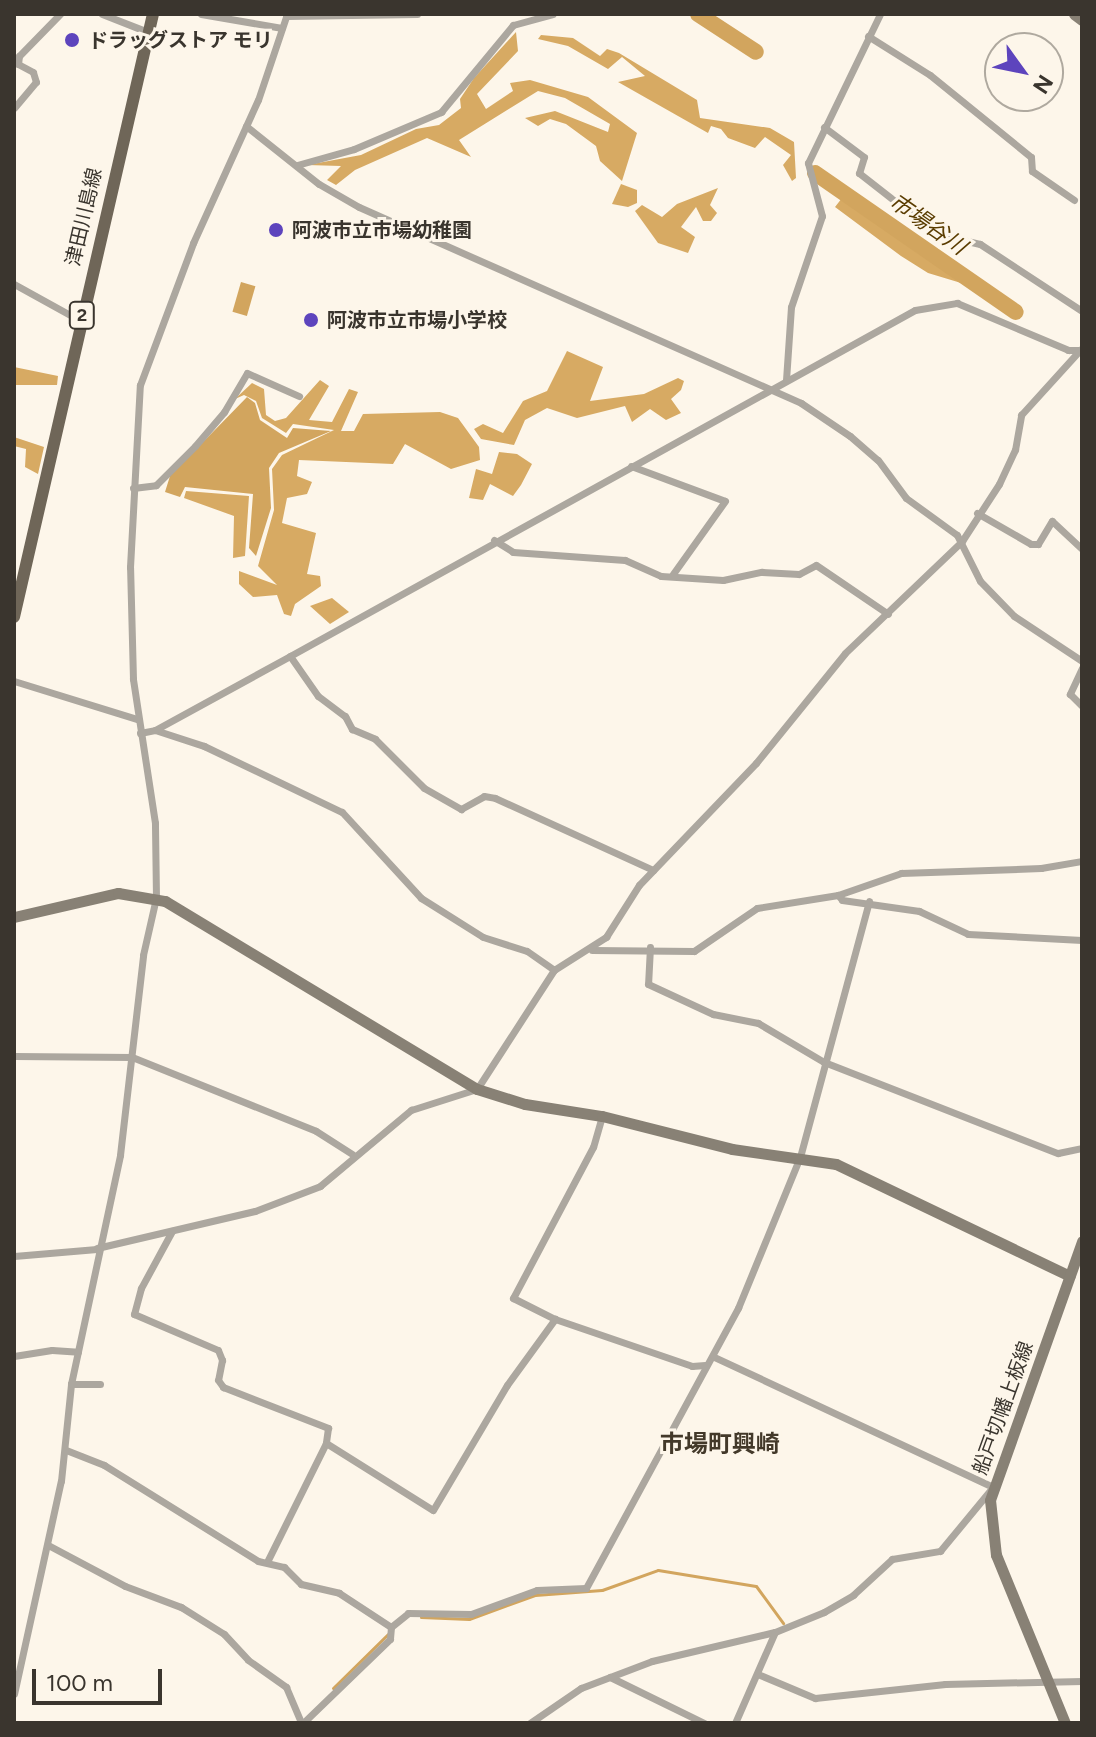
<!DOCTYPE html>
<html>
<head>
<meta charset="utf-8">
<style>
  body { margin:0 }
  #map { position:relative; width:1096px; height:1737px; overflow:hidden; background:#fdf6ea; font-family:Figtree,"Noto Sans JP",sans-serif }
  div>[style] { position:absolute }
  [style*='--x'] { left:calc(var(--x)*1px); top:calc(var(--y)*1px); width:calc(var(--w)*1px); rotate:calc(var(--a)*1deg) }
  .forest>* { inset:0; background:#d7aa63 }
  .water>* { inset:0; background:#d2a55e; transform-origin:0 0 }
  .stream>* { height:3px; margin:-1.5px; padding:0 1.5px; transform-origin:1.5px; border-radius:1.5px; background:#d2a55e }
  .river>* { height:16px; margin:-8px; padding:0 8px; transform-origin:8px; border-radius:8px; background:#d2a55e }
  .street>* { height:7px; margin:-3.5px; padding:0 3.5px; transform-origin:3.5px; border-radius:3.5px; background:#aca79f }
  .secondary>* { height:11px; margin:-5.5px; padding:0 5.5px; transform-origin:5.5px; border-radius:5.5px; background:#888175 }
  .primary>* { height:12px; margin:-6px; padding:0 6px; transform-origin:6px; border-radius:6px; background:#6f6658 }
  .dots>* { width:22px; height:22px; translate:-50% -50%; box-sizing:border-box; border:4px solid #fdf6ea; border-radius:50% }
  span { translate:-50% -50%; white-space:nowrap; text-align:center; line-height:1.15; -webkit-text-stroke:6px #fdf6ea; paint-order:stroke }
  .shield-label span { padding:2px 6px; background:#fdf6ea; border:2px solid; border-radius:6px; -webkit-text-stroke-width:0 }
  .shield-label { font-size:18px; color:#3a352e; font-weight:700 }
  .poi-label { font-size:20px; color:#3a352e; font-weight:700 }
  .left { translate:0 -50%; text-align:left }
  .street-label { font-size:20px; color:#3a352e }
  .water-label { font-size:22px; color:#5a3c00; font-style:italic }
  .quarter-label { font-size:24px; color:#43392a; font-weight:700 }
  .frame { position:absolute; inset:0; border:16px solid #3a352e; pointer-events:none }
  .north { position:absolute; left:984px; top:32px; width:80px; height:80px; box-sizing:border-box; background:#fdf6ea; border:2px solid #afa99f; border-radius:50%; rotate:123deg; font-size:22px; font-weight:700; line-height:32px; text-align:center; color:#3a352e }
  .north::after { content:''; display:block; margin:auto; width:28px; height:36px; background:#5d44bd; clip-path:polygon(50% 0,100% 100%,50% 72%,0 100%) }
  .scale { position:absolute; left:32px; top:1669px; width:130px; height:36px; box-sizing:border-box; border:4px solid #3a352e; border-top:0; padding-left:10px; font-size:24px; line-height:28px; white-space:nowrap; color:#3a352e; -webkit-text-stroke:6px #fdf6ea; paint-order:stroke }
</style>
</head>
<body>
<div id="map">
  <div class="forest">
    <div style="clip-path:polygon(516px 32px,518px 51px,477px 94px,486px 109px,513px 91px,510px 83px,530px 80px,588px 97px,637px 133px,622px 181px,600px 161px,596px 146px,566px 124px,550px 119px,538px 126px,525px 118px,555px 111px,608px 132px,610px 124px,565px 98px,538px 91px,459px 140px,471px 157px,427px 138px,355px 170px,336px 185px,327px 180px,341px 166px,307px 165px,361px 155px,416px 129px,439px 125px,461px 108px,460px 99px,474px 78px)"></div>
    <div style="clip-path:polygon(541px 35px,573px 38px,600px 56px,607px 49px,619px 53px,697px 100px,700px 118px,770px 128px,794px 142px,796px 178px,792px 181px,783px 165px,791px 155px,765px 137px,755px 148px,728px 138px,721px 129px,711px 126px,708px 133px,618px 82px,645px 76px,622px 57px,608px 69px,568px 46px,538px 39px)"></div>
    <div style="clip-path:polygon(621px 184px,637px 190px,637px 203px,628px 207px,612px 204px)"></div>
    <div style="clip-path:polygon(718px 188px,710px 205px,717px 213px,711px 221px,703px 221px,696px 207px,681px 227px,695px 237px,688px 253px,658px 243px,635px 211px,642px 205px,662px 217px,677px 204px)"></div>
    <div style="clip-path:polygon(842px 198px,919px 254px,955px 271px,971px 286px,928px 273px,901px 256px,835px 207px)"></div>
    <div style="clip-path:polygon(567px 351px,603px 367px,590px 401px,644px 394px,678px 378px,684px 381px,681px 390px,671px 399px,681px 413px,666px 420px,650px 409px,632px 422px,625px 406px,577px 418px,547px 408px,525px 420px,514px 445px,481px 439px,474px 429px,483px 424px,503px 433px,523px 401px,547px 391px)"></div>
    <div style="clip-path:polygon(14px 367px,58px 376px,57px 385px,14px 385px)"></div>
    <div style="clip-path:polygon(320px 380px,329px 386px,309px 420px,332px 422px,349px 389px,358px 392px,341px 431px,354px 431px,363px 414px,440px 412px,458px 418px,479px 447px,480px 460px,451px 469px,405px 444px,393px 464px,299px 460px,297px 476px,312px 482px,307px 494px,287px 498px,282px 523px,316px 533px,307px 574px,320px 576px,321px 586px,295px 604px,291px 616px,284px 614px,277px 595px,253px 597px,239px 584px,239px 571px,277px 585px,258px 566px,274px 510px,272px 469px,282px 455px,334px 430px,293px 424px,286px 433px,262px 418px,256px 401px,244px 395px,235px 399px,252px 383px,264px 389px,266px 415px,275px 421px,286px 418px)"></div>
    <div style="clip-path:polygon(14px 437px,44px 447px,38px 474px,25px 467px,26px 449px,14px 446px)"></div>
    <div style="clip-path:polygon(499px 452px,517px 454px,532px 464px,521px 485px,513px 496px,490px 484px,483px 500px,469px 498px,476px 469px,492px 474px)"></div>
    <div style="clip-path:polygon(186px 491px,249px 496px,245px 556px,233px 558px,234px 516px,184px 498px)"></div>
    <div style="clip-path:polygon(332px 598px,349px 612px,330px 624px,310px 606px)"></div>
  </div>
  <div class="water">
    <div style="left:241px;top:282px;width:15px;height:31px;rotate:16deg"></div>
    <div style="clip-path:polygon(247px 397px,255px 403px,260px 420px,287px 438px,293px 428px,331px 431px,279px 453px,269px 468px,271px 508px,256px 556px,249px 548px,253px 494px,185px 487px,180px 497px,165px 492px,170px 476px)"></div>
  </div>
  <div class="stream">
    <div style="--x:421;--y:1617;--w:48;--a:2.4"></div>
    <div style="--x:469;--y:1619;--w:70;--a:-20"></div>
    <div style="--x:535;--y:1595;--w:67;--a:-4.3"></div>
    <div style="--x:602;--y:1590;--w:59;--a:-19.7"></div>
    <div style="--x:658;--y:1570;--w:99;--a:9.3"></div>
    <div style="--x:756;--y:1586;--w:46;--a:53.9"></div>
    <div style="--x:333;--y:1688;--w:77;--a:-44.5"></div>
  </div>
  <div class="river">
    <div style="--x:698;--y:14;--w:69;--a:33.2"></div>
    <div style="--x:815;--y:173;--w:244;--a:34.7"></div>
  </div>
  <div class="street">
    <div style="--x:102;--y:14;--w:49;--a:21.4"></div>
    <div style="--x:201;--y:14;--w:82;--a:9.8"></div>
    <div style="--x:286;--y:16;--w:131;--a:-0.9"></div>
    <div style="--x:868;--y:36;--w:73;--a:32.2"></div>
    <div style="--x:930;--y:75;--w:130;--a:39.1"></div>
    <div style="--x:1031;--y:157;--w:14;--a:86"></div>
    <div style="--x:1032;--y:171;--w:51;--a:34.6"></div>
    <div style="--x:14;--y:108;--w:34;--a:-50"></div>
    <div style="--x:36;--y:82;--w:10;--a:-107"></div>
    <div style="--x:33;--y:72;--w:17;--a:-152"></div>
    <div style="--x:18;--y:64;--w:8;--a:-83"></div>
    <div style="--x:19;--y:56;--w:59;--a:-45.7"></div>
    <div style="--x:246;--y:126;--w:93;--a:38.5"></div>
    <div style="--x:319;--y:184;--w:46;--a:29.9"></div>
    <div style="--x:359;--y:207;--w:484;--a:23.9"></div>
    <div style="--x:801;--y:403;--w:59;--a:34"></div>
    <div style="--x:850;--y:436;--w:37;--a:41"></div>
    <div style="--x:878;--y:460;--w:47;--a:53.6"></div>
    <div style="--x:906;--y:498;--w:63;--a:36"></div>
    <div style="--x:957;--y:535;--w:51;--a:63.4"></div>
    <div style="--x:980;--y:581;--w:49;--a:45.8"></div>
    <div style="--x:1014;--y:616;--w:82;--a:33.5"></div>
    <div style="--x:824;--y:127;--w:50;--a:36.9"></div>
    <div style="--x:864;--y:157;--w:17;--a:107"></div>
    <div style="--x:859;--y:173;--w:99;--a:38"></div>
    <div style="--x:937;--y:234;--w:44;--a:13.1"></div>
    <div style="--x:980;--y:244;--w:122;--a:33.3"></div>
    <div style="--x:297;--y:165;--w:59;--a:-15.7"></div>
    <div style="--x:354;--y:149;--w:95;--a:-23"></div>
    <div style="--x:441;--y:112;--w:113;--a:-50.4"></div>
    <div style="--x:513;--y:25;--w:41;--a:-15.4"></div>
    <div style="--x:14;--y:284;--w:77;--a:28.9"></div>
    <div style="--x:786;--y:380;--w:73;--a:-86.1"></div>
    <div style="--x:791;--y:307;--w:96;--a:-71.2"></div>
    <div style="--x:822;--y:216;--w:55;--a:-104.8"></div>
    <div style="--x:808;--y:163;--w:165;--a:-64.2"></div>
    <div style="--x:631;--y:466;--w:100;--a:20.4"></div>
    <div style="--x:725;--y:501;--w:90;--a:125.5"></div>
    <div style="--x:133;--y:488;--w:23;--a:-7"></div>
    <div style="--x:156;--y:485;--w:55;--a:-45"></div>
    <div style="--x:195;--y:446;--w:45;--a:-49.5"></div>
    <div style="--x:224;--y:412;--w:45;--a:-59.5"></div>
    <div style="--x:247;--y:373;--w:57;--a:23.9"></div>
    <div style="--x:977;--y:513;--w:62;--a:29.9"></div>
    <div style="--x:1031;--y:544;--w:7;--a:0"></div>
    <div style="--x:1038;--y:544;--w:27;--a:-59"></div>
    <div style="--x:1052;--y:521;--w:41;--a:43"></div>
    <div style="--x:494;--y:540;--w:22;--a:32"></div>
    <div style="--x:513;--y:552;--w:112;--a:4.1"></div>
    <div style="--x:625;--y:560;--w:39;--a:24"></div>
    <div style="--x:661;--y:576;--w:62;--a:3.7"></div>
    <div style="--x:723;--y:580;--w:40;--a:-12"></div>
    <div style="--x:762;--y:572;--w:37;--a:3"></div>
    <div style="--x:799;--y:574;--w:19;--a:-28"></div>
    <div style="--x:816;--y:565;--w:87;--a:34.2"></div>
    <div style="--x:290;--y:656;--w:49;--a:55"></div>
    <div style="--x:318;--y:696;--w:34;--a:37"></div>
    <div style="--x:345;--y:716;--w:15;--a:62"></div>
    <div style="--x:352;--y:729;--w:25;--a:23"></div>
    <div style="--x:375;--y:739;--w:69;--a:45"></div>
    <div style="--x:424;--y:788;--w:43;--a:29.6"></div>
    <div style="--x:461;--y:809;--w:26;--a:-29"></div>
    <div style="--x:484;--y:796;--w:11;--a:10"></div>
    <div style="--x:495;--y:798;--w:174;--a:24.5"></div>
    <div style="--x:1082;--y:668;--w:29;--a:115"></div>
    <div style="--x:1070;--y:694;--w:17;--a:45"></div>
    <div style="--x:14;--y:681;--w:129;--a:17.2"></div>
    <div style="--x:155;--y:730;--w:52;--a:18.1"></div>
    <div style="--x:204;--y:746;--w:153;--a:25.6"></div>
    <div style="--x:342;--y:812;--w:117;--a:47.4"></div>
    <div style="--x:421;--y:898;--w:73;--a:32.2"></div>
    <div style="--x:483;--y:937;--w:46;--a:17.7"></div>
    <div style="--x:527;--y:951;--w:33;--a:35"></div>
    <div style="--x:140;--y:733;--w:15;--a:-11"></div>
    <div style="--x:155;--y:730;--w:154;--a:-28.7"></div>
    <div style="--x:290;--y:656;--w:714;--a:-28.97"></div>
    <div style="--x:915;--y:310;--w:43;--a:-9.5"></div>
    <div style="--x:957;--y:303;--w:121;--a:22.9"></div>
    <div style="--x:1068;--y:350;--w:14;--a:0"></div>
    <div style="--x:838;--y:895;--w:6;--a:51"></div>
    <div style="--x:842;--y:900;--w:78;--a:8.1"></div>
    <div style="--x:919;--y:911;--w:54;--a:25.1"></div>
    <div style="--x:968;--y:934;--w:114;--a:3"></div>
    <div style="--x:650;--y:947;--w:37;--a:93"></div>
    <div style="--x:648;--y:984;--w:72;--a:24.8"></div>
    <div style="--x:713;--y:1014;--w:46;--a:11.3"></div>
    <div style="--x:758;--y:1023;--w:77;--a:30.6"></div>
    <div style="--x:824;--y:1062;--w:251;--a:21.3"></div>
    <div style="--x:1058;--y:1153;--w:25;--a:-12"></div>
    <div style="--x:592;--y:950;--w:102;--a:0.6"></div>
    <div style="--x:694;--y:951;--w:76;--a:-34.3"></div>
    <div style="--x:757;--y:908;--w:82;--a:-9.1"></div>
    <div style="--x:838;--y:895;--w:67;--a:-19.2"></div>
    <div style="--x:901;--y:873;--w:140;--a:-2"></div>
    <div style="--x:1041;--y:868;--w:42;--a:-9.7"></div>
    <div style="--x:14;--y:1056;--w:118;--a:0.5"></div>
    <div style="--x:132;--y:1057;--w:198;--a:21.9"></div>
    <div style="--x:316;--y:1131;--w:43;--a:32.6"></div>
    <div style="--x:602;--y:1116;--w:32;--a:106"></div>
    <div style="--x:593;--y:1147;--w:171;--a:117.9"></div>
    <div style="--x:513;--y:1298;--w:47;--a:26.6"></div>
    <div style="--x:555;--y:1319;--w:145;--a:18.9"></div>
    <div style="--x:692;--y:1366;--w:13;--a:-4"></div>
    <div style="--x:172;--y:1231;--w:65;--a:118.5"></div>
    <div style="--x:141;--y:1288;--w:27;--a:105"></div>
    <div style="--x:134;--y:1314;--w:91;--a:23.2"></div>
    <div style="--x:218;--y:1350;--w:11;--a:68"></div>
    <div style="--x:222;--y:1360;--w:20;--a:101"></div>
    <div style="--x:218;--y:1380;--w:9;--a:54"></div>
    <div style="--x:223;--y:1387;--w:113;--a:21.3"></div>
    <div style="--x:328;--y:1428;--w:15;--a:98"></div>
    <div style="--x:326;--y:1443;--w:131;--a:116.4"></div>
    <div style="--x:97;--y:1248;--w:162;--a:-13.2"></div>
    <div style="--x:255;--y:1211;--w:70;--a:-21"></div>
    <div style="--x:320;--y:1186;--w:119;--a:-39.9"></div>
    <div style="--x:411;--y:1110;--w:69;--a:-17.7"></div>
    <div style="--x:477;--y:1089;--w:142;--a:-57.1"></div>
    <div style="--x:554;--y:970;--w:62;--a:-32.4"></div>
    <div style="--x:606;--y:937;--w:62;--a:-57.6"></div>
    <div style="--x:639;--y:885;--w:169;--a:-46.2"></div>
    <div style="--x:756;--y:763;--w:141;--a:-51"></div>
    <div style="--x:845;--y:653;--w:162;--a:-43.7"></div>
    <div style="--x:962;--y:541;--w:68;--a:-57"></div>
    <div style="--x:999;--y:484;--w:38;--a:-65"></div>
    <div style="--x:1015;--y:450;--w:36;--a:-80"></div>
    <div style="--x:1021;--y:415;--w:88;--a:-47.8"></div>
    <div style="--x:14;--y:1256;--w:83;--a:-4.8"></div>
    <div style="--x:14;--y:1356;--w:38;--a:-9"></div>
    <div style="--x:52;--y:1350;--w:26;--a:4"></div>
    <div style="--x:71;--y:1384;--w:29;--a:0"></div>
    <div style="--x:326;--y:1443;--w:126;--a:32.1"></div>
    <div style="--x:433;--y:1510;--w:145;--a:-59.4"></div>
    <div style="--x:507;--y:1385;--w:82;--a:-54"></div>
    <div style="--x:66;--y:1450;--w:41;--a:21.5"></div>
    <div style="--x:104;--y:1465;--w:181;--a:31.9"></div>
    <div style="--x:258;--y:1561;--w:27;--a:13"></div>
    <div style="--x:284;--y:1567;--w:24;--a:45"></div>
    <div style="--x:301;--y:1584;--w:39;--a:13"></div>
    <div style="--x:339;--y:1593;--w:62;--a:33.2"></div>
    <div style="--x:391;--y:1627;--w:12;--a:95"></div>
    <div style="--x:390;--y:1639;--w:121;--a:136"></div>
    <div style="--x:48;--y:1545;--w:87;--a:28"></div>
    <div style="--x:125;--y:1586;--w:60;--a:20.6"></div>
    <div style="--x:181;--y:1607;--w:51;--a:32.1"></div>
    <div style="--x:224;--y:1634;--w:35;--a:47"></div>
    <div style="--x:248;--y:1660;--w:47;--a:35.4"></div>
    <div style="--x:286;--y:1687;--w:39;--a:67"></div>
    <div style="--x:391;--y:1627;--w:22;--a:-39"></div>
    <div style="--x:408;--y:1613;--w:63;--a:0.9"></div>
    <div style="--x:471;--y:1614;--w:70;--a:-20"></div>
    <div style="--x:537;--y:1590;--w:49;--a:-2.3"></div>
    <div style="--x:586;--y:1588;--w:319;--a:-61.5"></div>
    <div style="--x:738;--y:1308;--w:163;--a:-67.7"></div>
    <div style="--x:800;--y:1157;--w:265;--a:-74.9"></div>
    <div style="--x:760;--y:1675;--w:60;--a:22.7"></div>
    <div style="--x:815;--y:1698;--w:131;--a:-6.1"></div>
    <div style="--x:945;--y:1684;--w:137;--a:-1.3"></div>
    <div style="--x:610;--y:1677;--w:105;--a:26.1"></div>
    <div style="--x:14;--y:1694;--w:218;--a:-77.6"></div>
    <div style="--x:61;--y:1481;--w:98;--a:-84.1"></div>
    <div style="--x:71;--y:1384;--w:234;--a:-77.9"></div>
    <div style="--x:120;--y:1155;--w:201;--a:-83.4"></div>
    <div style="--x:143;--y:955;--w:58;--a:-77.2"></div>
    <div style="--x:156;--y:898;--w:75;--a:-90.8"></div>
    <div style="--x:155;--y:823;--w:146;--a:-98.7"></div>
    <div style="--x:133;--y:679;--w:112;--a:-91.5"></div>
    <div style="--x:130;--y:567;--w:182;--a:-86.9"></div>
    <div style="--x:140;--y:385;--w:152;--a:-69.5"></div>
    <div style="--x:193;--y:243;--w:157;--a:-65.6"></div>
    <div style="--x:258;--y:100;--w:91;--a:-71.4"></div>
    <div style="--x:530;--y:1723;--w:62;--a:-34.5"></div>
    <div style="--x:581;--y:1688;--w:76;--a:-20.8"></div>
    <div style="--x:652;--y:1661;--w:126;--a:-13.3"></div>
    <div style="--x:775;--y:1632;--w:53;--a:-22.2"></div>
    <div style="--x:824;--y:1612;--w:34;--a:-30"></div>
    <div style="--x:853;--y:1595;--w:53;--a:-42.7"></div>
    <div style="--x:892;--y:1559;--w:49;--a:-9.5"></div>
    <div style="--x:940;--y:1551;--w:83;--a:-50.4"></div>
    <div style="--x:993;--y:1487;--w:308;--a:-155"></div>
    <div style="--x:735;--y:1723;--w:99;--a:-66.3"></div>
  </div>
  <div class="secondary">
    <div style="--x:1074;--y:14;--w:10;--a:37"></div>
    <div style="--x:14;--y:917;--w:107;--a:-13"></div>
    <div style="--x:118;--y:893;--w:48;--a:9.7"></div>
    <div style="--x:165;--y:901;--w:364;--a:31.1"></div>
    <div style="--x:477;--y:1089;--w:50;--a:17.4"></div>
    <div style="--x:525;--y:1104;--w:78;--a:8.9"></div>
    <div style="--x:602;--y:1116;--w:134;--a:14.2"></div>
    <div style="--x:732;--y:1149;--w:105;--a:8.2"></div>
    <div style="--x:836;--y:1164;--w:259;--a:25.6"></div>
    <div style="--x:1065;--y:1723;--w:182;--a:-112.3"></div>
    <div style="--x:996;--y:1555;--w:55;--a:-96.2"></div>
    <div style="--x:990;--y:1500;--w:275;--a:-70.4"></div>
  </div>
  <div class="primary">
    <div style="--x:14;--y:617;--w:619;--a:-77.02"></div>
  </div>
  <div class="dots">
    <div style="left:72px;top:40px;background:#5d44bd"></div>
    <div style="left:276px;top:230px;background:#5d44bd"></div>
    <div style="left:311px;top:320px;background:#5d44bd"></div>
  </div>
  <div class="shield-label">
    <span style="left:82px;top:315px">2</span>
  </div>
  <div class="poi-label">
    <span class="left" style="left:88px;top:40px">ドラッグストア モリ</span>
    <span class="left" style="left:292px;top:230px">阿波市立市場幼稚園</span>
    <span class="left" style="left:327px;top:320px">阿波市立市場小学校</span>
  </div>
  <div class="street-label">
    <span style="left:84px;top:217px;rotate:-77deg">津田川島線</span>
    <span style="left:1003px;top:1408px;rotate:-70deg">船戸切幡上板線</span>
  </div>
  <div class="water-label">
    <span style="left:928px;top:224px;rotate:35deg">市場谷川</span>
  </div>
  <div class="quarter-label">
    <span style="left:720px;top:1444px">市場町興崎</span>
  </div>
  <div class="frame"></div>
  <div class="north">N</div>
  <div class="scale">100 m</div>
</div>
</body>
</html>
